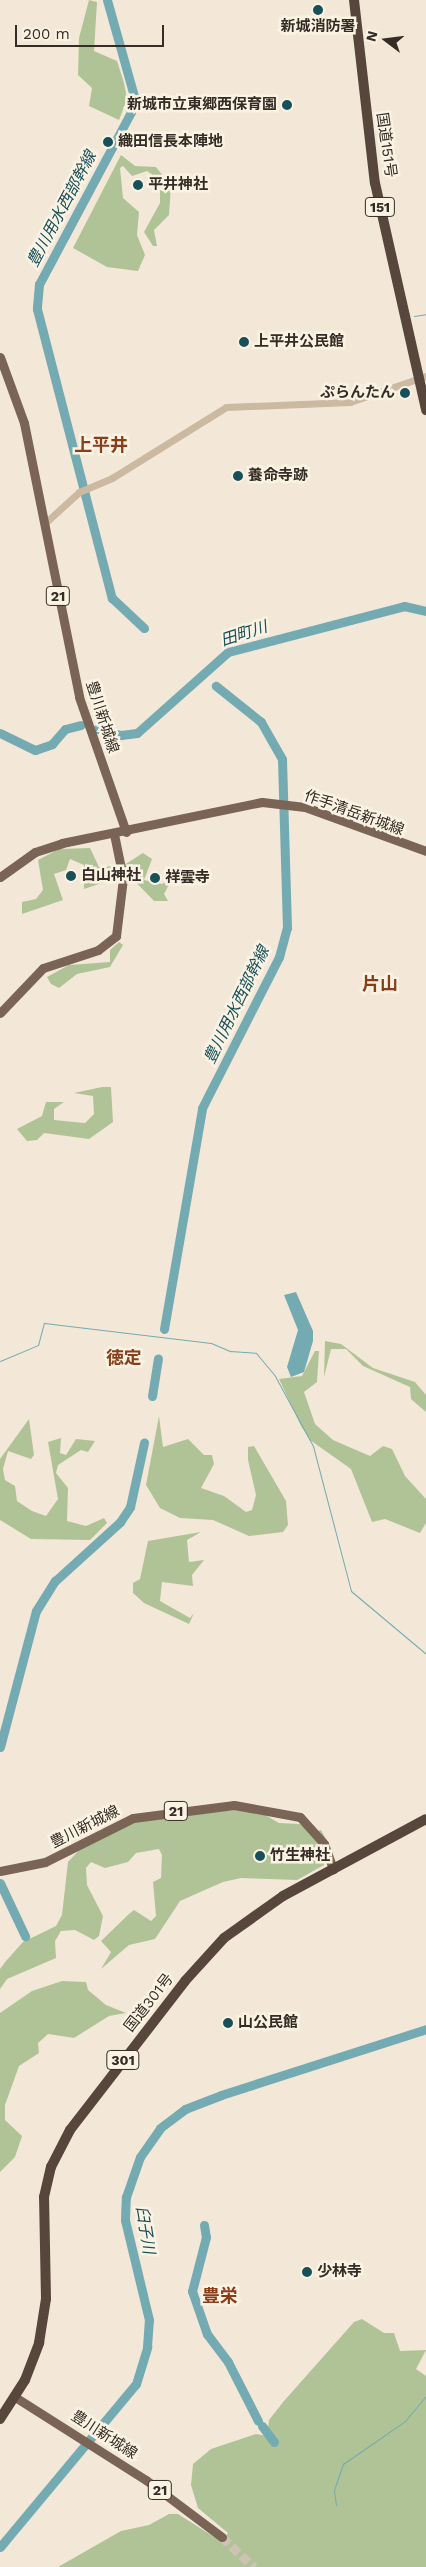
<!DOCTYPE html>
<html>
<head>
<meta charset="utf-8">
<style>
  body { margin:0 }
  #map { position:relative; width:426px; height:2567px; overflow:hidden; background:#f3e8d7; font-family:"Work Sans","Noto Sans JP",sans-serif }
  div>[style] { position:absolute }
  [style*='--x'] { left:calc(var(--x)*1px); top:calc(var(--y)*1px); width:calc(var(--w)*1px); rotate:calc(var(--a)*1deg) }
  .green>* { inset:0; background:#b0c396 }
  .water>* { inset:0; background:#74aab2 }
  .stream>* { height:1px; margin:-0.5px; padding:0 0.5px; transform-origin:0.5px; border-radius:0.5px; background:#74aab2 }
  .river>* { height:9px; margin:-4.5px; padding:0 4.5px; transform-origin:4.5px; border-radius:4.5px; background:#74aab2 }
  .major-tunnel>* { height:9px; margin-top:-4.5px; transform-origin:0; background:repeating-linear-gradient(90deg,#cdc2b3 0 9px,transparent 0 13.5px) }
  .minor>* { height:7px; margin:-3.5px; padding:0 3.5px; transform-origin:3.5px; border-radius:3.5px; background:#cbb9a2 }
  .major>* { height:9px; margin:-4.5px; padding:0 4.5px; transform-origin:4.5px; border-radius:4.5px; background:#796455 }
  .highway>* { height:10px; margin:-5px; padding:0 5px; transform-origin:5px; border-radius:5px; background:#57463b }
  .dots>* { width:14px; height:14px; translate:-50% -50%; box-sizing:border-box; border:2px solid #faf2e3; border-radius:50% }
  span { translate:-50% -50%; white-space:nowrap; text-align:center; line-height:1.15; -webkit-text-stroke:5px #faf2e3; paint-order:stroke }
  .shield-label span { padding:1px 4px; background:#faf2e3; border:1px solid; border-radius:4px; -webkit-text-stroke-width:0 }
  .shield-label { font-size:14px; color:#352c25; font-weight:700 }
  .poi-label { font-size:15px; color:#352c25; font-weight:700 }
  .right { translate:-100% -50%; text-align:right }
  .left { translate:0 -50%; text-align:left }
  .street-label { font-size:15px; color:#352c25 }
  .water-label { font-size:16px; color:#18505a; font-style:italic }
  .quarter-label { font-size:18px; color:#8a3d18; font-weight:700 }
  .north { position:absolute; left:361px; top:15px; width:50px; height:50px; -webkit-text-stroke:4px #faf2e3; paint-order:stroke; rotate:285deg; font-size:14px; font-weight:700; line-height:20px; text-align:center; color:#352c25 }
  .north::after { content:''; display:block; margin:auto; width:18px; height:22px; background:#352c25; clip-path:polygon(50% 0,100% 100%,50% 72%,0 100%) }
  .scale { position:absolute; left:15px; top:25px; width:149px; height:22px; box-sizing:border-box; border:2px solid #352c25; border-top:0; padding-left:6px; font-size:15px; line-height:18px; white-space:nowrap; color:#352c25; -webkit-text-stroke:4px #faf2e3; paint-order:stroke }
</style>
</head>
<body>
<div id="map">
  <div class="green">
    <div style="clip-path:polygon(89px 0,97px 2px,94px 51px,117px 61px,124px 83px,127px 99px,119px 120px,89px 106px,92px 88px,78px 75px,79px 38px)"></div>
    <div style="clip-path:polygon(121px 155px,135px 166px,156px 167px,171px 186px,169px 215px,154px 230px,157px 246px,153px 246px,144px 232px,160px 203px,160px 180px,147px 171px,132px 176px,123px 166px,120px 168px,123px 198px,139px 212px,137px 235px,145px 255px,138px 271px,107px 267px,73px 248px)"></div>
    <div style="clip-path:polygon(90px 848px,99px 867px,117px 866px,120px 877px,84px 889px,84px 865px,70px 859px,66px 870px,54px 874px,63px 900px,22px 914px,22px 902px,36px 899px,43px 890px,38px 860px,59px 849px)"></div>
    <div style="clip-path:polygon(143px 853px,152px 859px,144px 880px,162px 884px,172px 878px,164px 894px,168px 901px,154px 901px,125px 871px,124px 865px)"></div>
    <div style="clip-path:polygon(119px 942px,123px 945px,110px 967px,77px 974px,59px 988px,51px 984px,47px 977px,69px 965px,110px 962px,110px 950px)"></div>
    <div style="clip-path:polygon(102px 1087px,111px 1087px,113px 1122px,89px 1139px,44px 1133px,37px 1140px,27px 1141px,17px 1129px,42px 1116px,46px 1102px,64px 1102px,54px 1109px,54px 1120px,85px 1123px,94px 1114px,93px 1096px,74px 1093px)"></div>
    <div style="clip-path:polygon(325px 1341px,341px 1344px,373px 1368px,415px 1382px,426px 1395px,426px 1412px,411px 1399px,410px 1387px,363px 1366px,346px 1349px,331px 1349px,324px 1377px)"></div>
    <div style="clip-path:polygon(315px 1351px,319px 1351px,317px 1382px,304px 1392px,315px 1424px,333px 1440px,370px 1456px,383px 1446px,392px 1449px,405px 1476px,426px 1499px,426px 1523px,420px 1533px,385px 1519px,372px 1522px,351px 1469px,310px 1440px,301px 1426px,279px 1379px,302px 1376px)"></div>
    <div style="clip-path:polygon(159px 1416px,163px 1447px,188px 1439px,204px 1455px,212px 1455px,214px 1464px,201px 1488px,224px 1496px,246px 1512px,252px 1510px,256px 1495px,248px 1460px,248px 1447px,254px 1446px,286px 1501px,288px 1525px,283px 1532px,249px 1536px,213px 1520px,180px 1518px,160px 1508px,146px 1485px)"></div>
    <div style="clip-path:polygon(29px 1419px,34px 1455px,31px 1459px,8px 1451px,3px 1469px,5px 1480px,15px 1486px,17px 1501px,32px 1511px,46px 1516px,58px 1499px,48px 1442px,61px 1438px,60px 1453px,66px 1455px,76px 1439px,95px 1441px,88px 1452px,81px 1450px,58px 1465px,56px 1473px,68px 1488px,67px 1521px,86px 1526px,104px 1518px,107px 1523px,90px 1540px,31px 1539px,0 1520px,0 1459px)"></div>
    <div style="clip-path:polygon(201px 1532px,187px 1540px,189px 1562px,204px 1560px,192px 1575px,193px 1586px,162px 1582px,160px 1601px,190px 1618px,194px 1613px,189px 1624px,144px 1603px,133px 1593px,133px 1583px,140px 1579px,148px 1541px)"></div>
    <div style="clip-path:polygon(235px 1810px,260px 1812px,279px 1823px,300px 1824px,313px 1833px,321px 1830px,327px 1841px,324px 1865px,297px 1880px,241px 1878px,223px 1882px,180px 1901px,155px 1939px,129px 1945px,101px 1969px,111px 1952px,101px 1941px,129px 1914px,134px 1910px,151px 1921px,156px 1916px,153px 1882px,161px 1878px,162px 1855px,159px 1849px,136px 1853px,128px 1862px,105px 1868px,91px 1862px,86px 1868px,87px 1885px,103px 1916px,99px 1936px,94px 1940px,75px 1930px,61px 1931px,55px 1941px,56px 1958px,7px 1979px,0 1989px,0 1969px,6px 1961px,23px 1942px,56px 1926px,62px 1915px,68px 1862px,83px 1846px,140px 1819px)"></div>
    <div style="clip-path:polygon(62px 1981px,86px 1982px,88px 1990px,106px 2005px,126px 2013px,109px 2016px,74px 2038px,48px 2034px,38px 2043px,39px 2053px,19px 2066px,5px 2105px,5px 2120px,22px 2136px,15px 2157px,0 2172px,0 2013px,32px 1991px)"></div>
    <div style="clip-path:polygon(362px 2319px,384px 2333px,394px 2333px,400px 2351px,426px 2350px,416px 2369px,426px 2376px,426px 2567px,58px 2567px,121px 2531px,149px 2525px,169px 2514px,178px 2514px,222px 2542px,228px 2533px,198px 2508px,191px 2485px,193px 2464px,211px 2449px,256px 2434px,267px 2436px,269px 2420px,284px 2401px,354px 2322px)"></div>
  </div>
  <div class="water">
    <div style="clip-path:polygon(296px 1292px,313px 1331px,313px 1341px,304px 1372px,291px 1377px,287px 1367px,298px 1330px,284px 1295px)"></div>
  </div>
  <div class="stream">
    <div style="--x:414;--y:316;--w:12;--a:-9"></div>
    <div style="--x:0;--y:1361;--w:41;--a:-22.8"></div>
    <div style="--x:38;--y:1345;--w:23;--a:-75"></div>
    <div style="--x:44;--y:1323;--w:168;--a:6.8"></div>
    <div style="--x:211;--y:1343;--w:21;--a:23"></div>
    <div style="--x:230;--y:1351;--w:26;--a:4"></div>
    <div style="--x:256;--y:1353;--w:30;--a:50"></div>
    <div style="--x:275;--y:1376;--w:80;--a:61.5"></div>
    <div style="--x:313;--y:1446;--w:150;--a:75.3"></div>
    <div style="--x:351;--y:1591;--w:98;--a:40"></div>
    <div style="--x:336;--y:2505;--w:15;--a:-98"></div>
    <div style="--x:334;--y:2490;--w:28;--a:-71"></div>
    <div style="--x:343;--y:2464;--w:75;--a:-34.7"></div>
    <div style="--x:405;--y:2421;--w:33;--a:-50"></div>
  </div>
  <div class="river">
    <div style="--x:107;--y:0;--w:100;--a:74.3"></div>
    <div style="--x:134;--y:96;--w:16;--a:101"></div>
    <div style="--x:131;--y:112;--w:195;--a:118.1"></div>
    <div style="--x:39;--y:284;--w:25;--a:95"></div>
    <div style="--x:37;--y:309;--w:299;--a:75.5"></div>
    <div style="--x:112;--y:598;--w:44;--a:43.2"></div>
    <div style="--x:97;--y:729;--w:25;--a:14"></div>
    <div style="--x:121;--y:735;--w:16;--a:-7"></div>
    <div style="--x:137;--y:733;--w:122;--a:-41.7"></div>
    <div style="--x:228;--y:652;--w:182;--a:-14.6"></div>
    <div style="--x:404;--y:606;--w:23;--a:13"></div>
    <div style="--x:0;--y:733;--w:39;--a:26"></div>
    <div style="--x:35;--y:750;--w:18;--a:-19"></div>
    <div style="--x:52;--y:744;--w:20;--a:-49"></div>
    <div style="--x:65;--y:729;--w:16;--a:-14"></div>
    <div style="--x:164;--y:1329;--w:224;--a:-80.2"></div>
    <div style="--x:202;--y:1108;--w:169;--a:-63"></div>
    <div style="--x:279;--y:957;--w:30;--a:-75"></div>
    <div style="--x:287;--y:928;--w:169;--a:-91.7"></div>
    <div style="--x:282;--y:759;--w:43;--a:-119.6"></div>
    <div style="--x:261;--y:722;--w:58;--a:-141.3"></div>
    <div style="--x:152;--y:1396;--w:38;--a:-81"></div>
    <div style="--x:0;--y:1747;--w:141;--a:-75.2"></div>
    <div style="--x:36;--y:1611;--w:36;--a:-58"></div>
    <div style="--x:55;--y:1581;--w:88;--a:-42.2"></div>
    <div style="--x:120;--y:1522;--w:18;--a:-56"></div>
    <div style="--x:130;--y:1507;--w:66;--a:-77.7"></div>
    <div style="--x:0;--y:1883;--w:59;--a:64.7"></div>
    <div style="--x:204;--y:2225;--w:12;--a:81"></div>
    <div style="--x:206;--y:2237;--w:56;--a:104.5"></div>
    <div style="--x:192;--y:2291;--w:46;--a:70.8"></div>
    <div style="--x:207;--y:2334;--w:35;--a:53"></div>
    <div style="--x:228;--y:2362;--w:66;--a:63"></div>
    <div style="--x:262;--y:2426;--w:20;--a:53"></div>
    <div style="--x:0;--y:2547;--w:212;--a:-50.2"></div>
    <div style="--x:136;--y:2384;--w:39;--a:-73"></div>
    <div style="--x:147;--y:2347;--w:27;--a:-86"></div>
    <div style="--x:149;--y:2320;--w:103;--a:-103.5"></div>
    <div style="--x:125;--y:2220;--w:23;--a:-88"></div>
    <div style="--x:126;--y:2197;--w:42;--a:-70.7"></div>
    <div style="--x:140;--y:2157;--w:35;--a:-55"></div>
    <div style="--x:160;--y:2128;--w:31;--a:-37"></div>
    <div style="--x:185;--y:2109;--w:39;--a:-21"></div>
    <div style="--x:221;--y:2095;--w:215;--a:-17.8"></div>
  </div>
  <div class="major-tunnel">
    <div style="--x:222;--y:2537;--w:44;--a:43.2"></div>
  </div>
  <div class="minor">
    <div style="--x:44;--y:524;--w:47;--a:-42.4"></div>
    <div style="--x:79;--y:492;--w:36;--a:-23"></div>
    <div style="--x:112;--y:478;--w:134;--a:-31.9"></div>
    <div style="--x:226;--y:407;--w:124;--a:-2.3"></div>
    <div style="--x:350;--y:402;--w:80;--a:-18.9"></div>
  </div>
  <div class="major">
    <div style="--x:0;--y:357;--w:70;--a:70"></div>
    <div style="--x:24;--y:423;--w:279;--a:78.6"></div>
    <div style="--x:79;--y:697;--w:143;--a:70.8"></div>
    <div style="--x:0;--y:877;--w:43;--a:-35.5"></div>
    <div style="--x:35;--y:852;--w:28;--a:-18"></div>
    <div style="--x:62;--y:843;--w:204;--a:-11.6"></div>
    <div style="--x:262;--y:802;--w:43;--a:6.6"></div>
    <div style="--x:305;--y:807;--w:129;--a:20"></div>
    <div style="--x:0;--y:1013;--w:62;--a:-46.3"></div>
    <div style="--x:43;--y:968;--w:58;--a:-18.1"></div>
    <div style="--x:98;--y:950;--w:23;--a:-38"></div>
    <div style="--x:116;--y:936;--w:58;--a:-83.1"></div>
    <div style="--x:123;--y:878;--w:45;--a:-101.6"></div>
    <div style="--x:0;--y:1871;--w:46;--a:-11.3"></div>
    <div style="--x:45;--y:1862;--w:98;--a:-26.6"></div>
    <div style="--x:133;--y:1818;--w:102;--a:-7.3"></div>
    <div style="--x:234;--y:1805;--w:67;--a:10.3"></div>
    <div style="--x:300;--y:1817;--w:36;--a:48"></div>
    <div style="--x:324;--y:1844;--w:27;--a:70"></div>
    <div style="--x:15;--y:2397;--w:155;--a:32.4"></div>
    <div style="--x:146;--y:2480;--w:95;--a:36.9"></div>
  </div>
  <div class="highway">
    <div style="--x:354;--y:0;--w:184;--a:83.5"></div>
    <div style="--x:375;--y:183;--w:233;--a:77.3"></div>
    <div style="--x:0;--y:2419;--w:46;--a:-57.3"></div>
    <div style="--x:25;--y:2380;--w:40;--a:-69"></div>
    <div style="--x:39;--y:2343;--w:45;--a:-81"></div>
    <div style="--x:46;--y:2299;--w:102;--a:-91.1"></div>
    <div style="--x:44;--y:2197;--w:31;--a:-77"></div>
    <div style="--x:51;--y:2167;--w:42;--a:-62.8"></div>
    <div style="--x:70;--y:2130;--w:188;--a:-52.3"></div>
    <div style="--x:185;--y:1981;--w:58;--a:-47.8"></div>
    <div style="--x:224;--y:1938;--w:72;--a:-35.4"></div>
    <div style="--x:283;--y:1896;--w:162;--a:-28.3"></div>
  </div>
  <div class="dots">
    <div style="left:318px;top:10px;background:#18505a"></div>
    <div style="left:287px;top:105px;background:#18505a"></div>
    <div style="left:108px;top:142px;background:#18505a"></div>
    <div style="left:138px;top:185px;background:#18505a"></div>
    <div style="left:244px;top:342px;background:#18505a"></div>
    <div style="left:405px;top:393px;background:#18505a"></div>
    <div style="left:238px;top:476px;background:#18505a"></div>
    <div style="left:71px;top:876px;background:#18505a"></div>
    <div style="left:155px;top:878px;background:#18505a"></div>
    <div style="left:260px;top:1856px;background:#18505a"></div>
    <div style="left:228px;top:2023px;background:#18505a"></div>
    <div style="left:307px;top:2272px;background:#18505a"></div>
  </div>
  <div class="shield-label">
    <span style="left:380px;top:207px">151</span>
    <span style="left:58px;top:596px">21</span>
    <span style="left:176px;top:1811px">21</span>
    <span style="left:123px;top:2060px">301</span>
    <span style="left:160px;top:2490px">21</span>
  </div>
  <div class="poi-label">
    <span style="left:318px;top:27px">新城消防署</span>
    <span class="right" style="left:277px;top:105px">新城市立東郷西保育園</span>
    <span class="left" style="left:118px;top:142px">織田信長本陣地</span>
    <span class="left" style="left:148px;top:185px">平井神社</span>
    <span class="left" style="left:254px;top:342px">上平井公民館</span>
    <span class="right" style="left:395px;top:393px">ぷらんたん</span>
    <span class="left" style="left:248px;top:476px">養命寺跡</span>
    <span class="left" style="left:81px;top:876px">白山神社</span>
    <span class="left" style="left:165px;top:878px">祥雲寺</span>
    <span class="left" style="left:270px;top:1856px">竹生神社</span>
    <span class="left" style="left:238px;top:2023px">山公民館</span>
    <span class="left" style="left:317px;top:2272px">少林寺</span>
  </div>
  <div class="street-label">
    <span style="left:386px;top:145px;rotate:82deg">国道151号</span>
    <span style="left:102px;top:717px;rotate:72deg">豊川新城線</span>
    <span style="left:354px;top:813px;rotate:20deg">作手清岳新城線</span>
    <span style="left:85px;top:1827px;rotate:-27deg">豊川新城線</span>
    <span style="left:149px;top:2003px;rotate:-52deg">国道301号</span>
    <span style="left:104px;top:2435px;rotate:33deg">豊川新城線</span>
  </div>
  <div class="water-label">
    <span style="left:62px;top:209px;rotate:-62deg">豊川用水西部幹線</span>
    <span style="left:244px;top:634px;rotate:-18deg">田町川</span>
    <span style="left:237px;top:1005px;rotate:-64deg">豊川用水西部幹線</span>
    <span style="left:145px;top:2230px;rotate:81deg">臼子川</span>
  </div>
  <div class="quarter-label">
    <span style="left:101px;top:445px">上平井</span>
    <span style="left:380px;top:984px">片山</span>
    <span style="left:124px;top:1358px">徳定</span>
    <span style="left:220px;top:2296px">豊栄</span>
  </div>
  <div class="north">N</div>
  <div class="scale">200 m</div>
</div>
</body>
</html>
